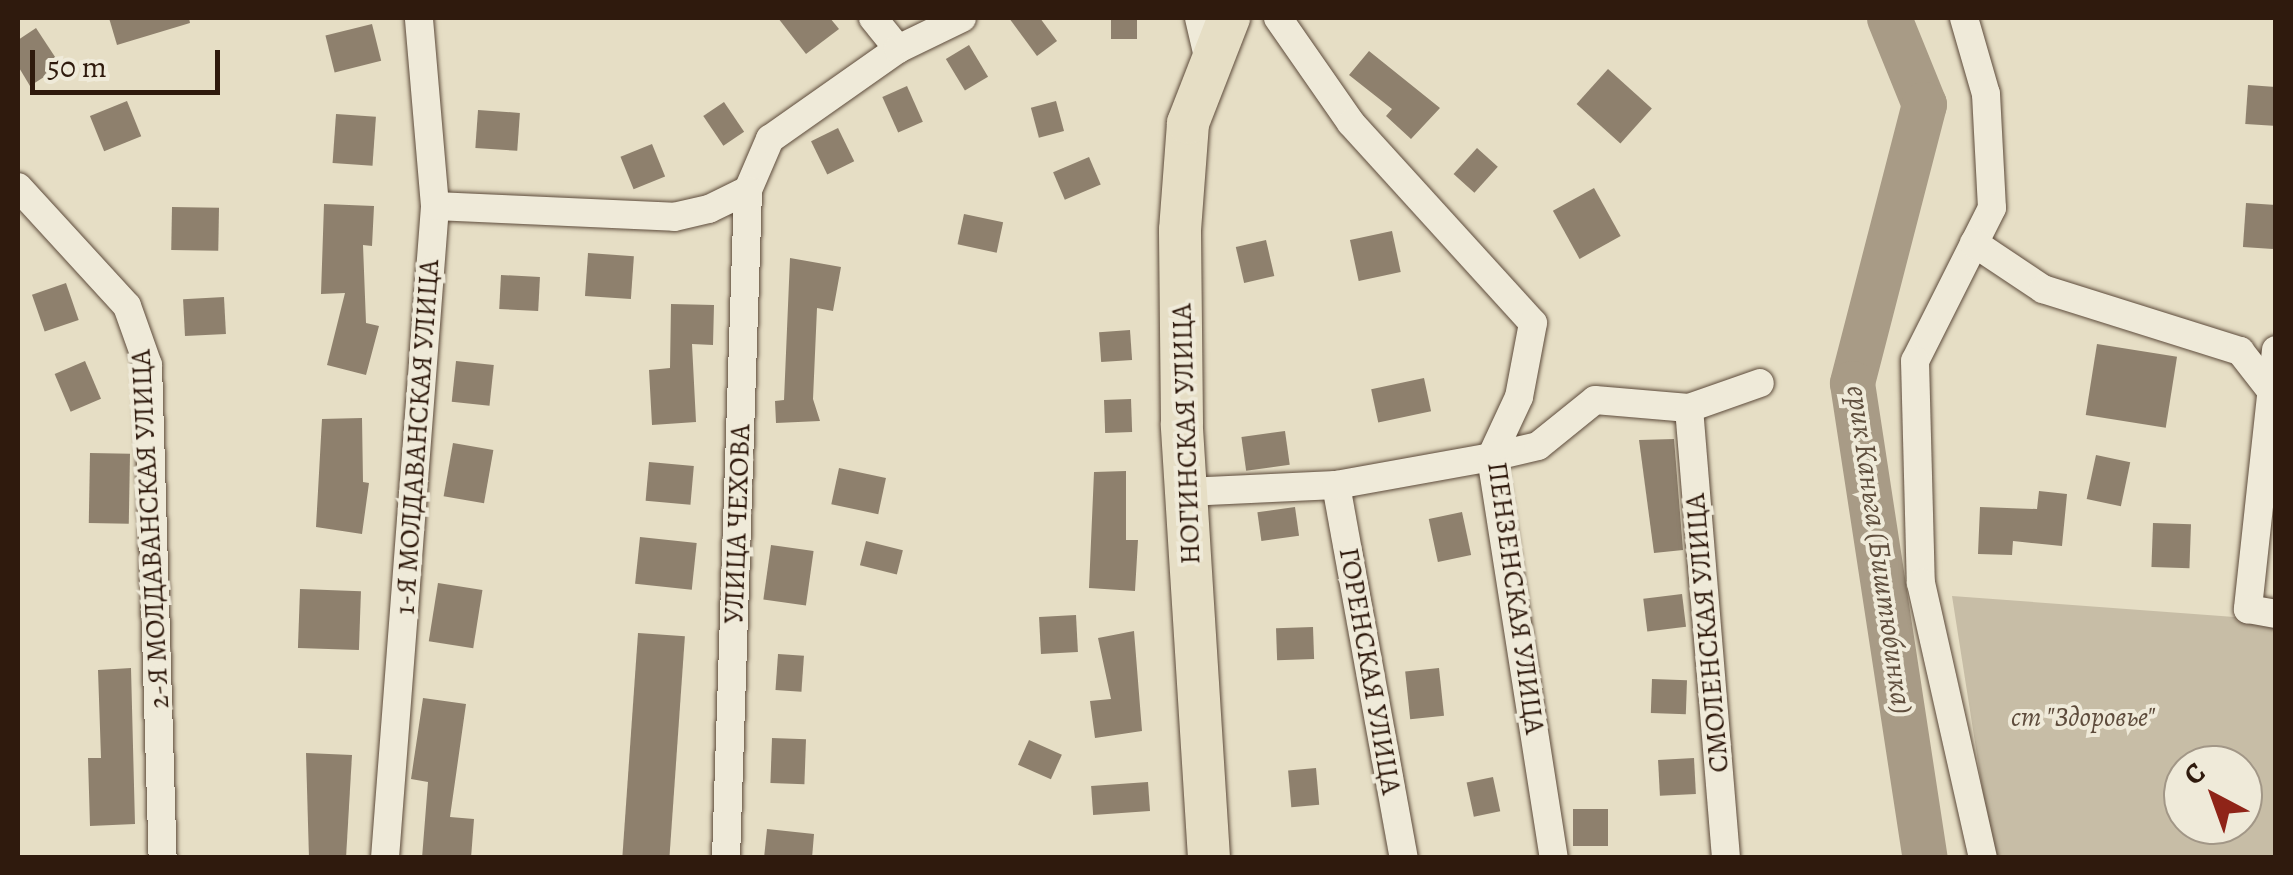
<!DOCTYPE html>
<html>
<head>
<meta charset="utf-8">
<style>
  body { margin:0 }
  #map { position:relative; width:2293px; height:875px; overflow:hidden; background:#e6dec5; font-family:Alegreya,serif }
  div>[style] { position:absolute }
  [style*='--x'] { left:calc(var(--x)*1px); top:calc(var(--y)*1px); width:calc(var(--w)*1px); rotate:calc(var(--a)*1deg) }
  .green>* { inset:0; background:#c7bda6 }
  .river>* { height:45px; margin:-22.5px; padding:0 22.5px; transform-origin:22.5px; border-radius:22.5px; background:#a89b86 }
  .building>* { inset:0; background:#8e806d; transform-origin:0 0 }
  .roads { filter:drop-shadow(0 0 2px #5d4b3b) drop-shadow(0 0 2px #5d4b3b) }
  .street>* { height:28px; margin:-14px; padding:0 14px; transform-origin:14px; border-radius:14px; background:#efead9 }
  .primary>* { height:42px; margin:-21px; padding:0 21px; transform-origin:21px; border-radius:21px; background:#e6dec5 }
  span { translate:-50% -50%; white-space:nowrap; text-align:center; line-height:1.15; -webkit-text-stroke:8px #efead9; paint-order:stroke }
  .street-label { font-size:28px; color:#2f1a0d }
  .park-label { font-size:28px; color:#5d4b3b; font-style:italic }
  .water-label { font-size:30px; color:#5f4e3d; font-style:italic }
  .frame { position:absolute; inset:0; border:20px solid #2f1a0d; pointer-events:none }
  .north { position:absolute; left:2163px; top:745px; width:100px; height:100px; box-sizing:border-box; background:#efead9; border:2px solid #a29787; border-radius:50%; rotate:319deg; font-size:28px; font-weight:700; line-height:40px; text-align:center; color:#2f1a0d }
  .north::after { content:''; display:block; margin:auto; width:35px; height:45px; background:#8f2418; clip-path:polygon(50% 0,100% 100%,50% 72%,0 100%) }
  .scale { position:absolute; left:30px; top:50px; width:190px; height:45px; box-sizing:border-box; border:5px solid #2f1a0d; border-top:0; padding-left:12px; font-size:30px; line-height:35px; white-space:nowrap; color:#2f1a0d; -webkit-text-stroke:8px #efead9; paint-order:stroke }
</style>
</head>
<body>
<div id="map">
  <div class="green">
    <div style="clip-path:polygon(evenodd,1952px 596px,2275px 620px,2275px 857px,1993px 857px,1952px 596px,2183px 765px,2243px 765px,2243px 825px,2183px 825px,2183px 765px)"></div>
  </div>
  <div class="river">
    <div style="--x:1889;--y:18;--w:93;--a:67.9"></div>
    <div style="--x:1924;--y:104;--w:288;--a:104.5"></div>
    <div style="--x:1852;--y:383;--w:481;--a:81.3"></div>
  </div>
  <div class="building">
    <div style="clip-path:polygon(109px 18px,189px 18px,190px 23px,117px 45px)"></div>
    <div style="clip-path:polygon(778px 18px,830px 18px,839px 29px,806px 54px)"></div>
    <div style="clip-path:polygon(1009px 18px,1040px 18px,1057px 41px,1037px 56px)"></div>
    <div style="left:1111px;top:18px;width:26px;height:21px"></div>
    <div style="left:372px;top:24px;width:38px;height:48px;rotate:76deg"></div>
    <div style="clip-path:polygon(36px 28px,61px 66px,30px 86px,18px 66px,18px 40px)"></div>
    <div style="left:969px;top:45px;width:37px;height:27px;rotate:59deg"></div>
    <div style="clip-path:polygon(1369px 51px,1440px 108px,1411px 139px,1386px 116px,1392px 109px,1349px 75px)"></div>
    <div style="left:1608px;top:69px;width:59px;height:47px;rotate:42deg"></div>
    <div style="left:2248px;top:85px;width:28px;height:39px;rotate:4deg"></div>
    <div style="left:907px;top:86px;width:39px;height:27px;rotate:66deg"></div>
    <div style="left:127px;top:101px;width:38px;height:40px;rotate:68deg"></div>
    <div style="left:1056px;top:101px;width:31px;height:26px;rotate:75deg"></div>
    <div style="left:724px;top:102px;width:36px;height:25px;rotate:56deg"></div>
    <div style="left:478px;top:110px;width:42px;height:38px;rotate:4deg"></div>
    <div style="left:336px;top:114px;width:40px;height:49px;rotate:4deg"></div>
    <div style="left:838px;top:128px;width:37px;height:30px;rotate:64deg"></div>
    <div style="left:652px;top:144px;width:35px;height:34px;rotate:68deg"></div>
    <div style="left:1477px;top:148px;width:28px;height:35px;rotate:42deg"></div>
    <div style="left:1089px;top:157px;width:30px;height:39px;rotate:67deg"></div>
    <div style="left:1594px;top:188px;width:55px;height:47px;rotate:61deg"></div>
    <div style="left:2246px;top:203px;width:30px;height:44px;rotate:4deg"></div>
    <div style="clip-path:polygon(324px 204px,374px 206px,372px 246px,363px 245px,366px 323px,379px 326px,366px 375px,327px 365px,345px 293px,321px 294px)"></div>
    <div style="left:172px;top:207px;width:47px;height:43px;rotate:1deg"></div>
    <div style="left:964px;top:214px;width:40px;height:31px;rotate:12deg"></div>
    <div style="left:1392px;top:231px;width:42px;height:43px;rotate:78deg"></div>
    <div style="left:1266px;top:240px;width:37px;height:31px;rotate:77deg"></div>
    <div style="left:588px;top:253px;width:46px;height:43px;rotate:4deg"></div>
    <div style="clip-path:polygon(790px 258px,841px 267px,833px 311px,817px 308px,813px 399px,820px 421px,776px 423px,775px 401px,784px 400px)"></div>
    <div style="left:501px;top:275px;width:39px;height:34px;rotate:3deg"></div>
    <div style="left:66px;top:283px;width:39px;height:36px;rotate:71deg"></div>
    <div style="left:224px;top:297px;width:37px;height:41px;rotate:87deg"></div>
    <div style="clip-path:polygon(671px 304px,714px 305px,713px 345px,692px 344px,696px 422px,652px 425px,649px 370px,670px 368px)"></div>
    <div style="left:1130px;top:330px;width:30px;height:31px;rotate:86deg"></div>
    <div style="left:2097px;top:344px;width:81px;height:72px;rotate:9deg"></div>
    <div style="left:85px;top:361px;width:41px;height:33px;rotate:67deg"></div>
    <div style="left:456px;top:361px;width:38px;height:41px;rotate:6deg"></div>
    <div style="left:1424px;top:378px;width:34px;height:54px;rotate:78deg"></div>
    <div style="left:1131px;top:399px;width:33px;height:27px;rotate:88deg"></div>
    <div style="clip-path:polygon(362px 418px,363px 482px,369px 483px,362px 534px,316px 527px,322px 419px)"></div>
    <div style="left:1285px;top:431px;width:34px;height:44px;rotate:82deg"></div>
    <div style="clip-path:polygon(1674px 439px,1683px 550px,1654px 553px,1639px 440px)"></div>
    <div style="left:453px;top:443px;width:41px;height:54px;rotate:10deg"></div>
    <div style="left:90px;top:453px;width:40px;height:70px;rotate:1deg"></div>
    <div style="left:2096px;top:455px;width:35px;height:45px;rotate:12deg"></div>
    <div style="left:649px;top:462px;width:45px;height:39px;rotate:5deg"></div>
    <div style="left:839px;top:468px;width:48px;height:37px;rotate:12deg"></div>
    <div style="clip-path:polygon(1126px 471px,1126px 540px,1138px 540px,1135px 591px,1089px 588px,1094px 472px)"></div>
    <div style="clip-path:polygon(2039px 491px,2067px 494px,2062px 546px,2013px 541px,2012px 555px,1978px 554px,1980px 507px,2037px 509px)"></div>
    <div style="left:1295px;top:507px;width:29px;height:38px;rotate:82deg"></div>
    <div style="left:1462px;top:512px;width:44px;height:34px;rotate:78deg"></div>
    <div style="left:2153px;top:523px;width:38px;height:44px;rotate:2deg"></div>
    <div style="left:640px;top:537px;width:57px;height:47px;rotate:6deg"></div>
    <div style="left:866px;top:541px;width:38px;height:25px;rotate:14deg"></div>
    <div style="left:771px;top:545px;width:43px;height:55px;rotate:8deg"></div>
    <div style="left:438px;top:583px;width:45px;height:59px;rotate:9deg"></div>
    <div style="left:300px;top:589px;width:61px;height:59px;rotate:2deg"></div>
    <div style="left:1682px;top:594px;width:33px;height:39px;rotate:83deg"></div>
    <div style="left:1076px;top:615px;width:37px;height:37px;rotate:87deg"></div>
    <div style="left:1313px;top:627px;width:32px;height:37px;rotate:88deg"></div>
    <div style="clip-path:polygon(1134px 631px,1142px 731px,1095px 738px,1090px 701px,1111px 699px,1098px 638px)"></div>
    <div style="left:638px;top:633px;width:47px;height:225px;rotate:4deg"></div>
    <div style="left:778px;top:654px;width:26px;height:36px;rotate:4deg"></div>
    <div style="clip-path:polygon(131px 668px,135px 824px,90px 826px,88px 758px,101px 758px,98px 670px)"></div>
    <div style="left:1439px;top:668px;width:48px;height:34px;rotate:84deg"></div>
    <div style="left:1652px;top:679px;width:35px;height:34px;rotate:2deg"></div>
    <div style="clip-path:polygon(423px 698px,466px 704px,450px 817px,474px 819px,471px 858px,422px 858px,428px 782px,411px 779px)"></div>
    <div style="left:772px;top:738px;width:34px;height:45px;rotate:2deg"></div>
    <div style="left:1029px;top:740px;width:36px;height:27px;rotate:24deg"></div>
    <div style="clip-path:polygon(306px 753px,352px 755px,346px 858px,309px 858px)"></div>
    <div style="left:1694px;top:758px;width:36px;height:36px;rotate:87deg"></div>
    <div style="left:1316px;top:768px;width:37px;height:28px;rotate:85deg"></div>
    <div style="left:1493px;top:777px;width:35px;height:27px;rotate:78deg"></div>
    <div style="left:1148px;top:782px;width:29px;height:57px;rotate:86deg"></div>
    <div style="left:1573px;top:809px;width:35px;height:37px"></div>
    <div style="clip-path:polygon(767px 829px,814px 834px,812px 858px,764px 858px)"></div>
  </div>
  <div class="roads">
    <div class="street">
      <div style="--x:873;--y:18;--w:40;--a:51"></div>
      <div style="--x:1199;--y:18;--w:44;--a:76.9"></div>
      <div style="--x:1278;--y:18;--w:128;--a:55.2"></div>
      <div style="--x:1351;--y:123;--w:270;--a:47.7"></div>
      <div style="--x:1533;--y:323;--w:75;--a:100.7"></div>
      <div style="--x:1519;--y:397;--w:66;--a:115"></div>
      <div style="--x:1491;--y:457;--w:406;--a:81.1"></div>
      <div style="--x:1964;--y:18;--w:79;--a:73.9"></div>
      <div style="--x:1986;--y:94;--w:114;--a:87"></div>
      <div style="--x:1992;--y:208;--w:171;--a:116.7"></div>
      <div style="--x:1915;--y:361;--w:222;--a:88.5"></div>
      <div style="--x:1921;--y:583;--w:282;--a:77.3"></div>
      <div style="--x:18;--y:187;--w:161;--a:47.5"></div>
      <div style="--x:127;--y:306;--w:63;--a:70.4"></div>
      <div style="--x:148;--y:365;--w:493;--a:88.3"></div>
      <div style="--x:435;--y:206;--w:239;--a:2.6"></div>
      <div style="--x:674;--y:217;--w:36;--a:-13"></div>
      <div style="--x:709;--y:209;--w:43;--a:-26"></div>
      <div style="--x:748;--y:190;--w:56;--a:-66.7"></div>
      <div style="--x:770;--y:139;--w:156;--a:-35.1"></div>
      <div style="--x:898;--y:49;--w:71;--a:-25.8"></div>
      <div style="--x:1974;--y:243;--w:83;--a:33.7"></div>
      <div style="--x:2043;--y:289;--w:207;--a:17.5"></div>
      <div style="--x:2240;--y:351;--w:58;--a:52"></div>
      <div style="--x:2276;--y:350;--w:261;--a:96.2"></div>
      <div style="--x:2248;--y:609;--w:28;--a:10"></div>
      <div style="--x:1689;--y:408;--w:452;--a:85.3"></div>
      <div style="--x:1336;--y:485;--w:379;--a:79.7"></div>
      <div style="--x:1186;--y:492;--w:150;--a:-2.7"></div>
      <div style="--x:1336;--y:485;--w:158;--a:-10.2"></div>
      <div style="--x:1491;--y:457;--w:48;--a:-13.2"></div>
      <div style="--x:1538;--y:446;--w:73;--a:-38.9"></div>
      <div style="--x:1595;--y:400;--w:94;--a:4.9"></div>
      <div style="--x:1689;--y:408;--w:75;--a:-19.4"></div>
      <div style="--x:385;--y:858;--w:654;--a:-85.61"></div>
      <div style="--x:435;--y:206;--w:189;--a:-94.9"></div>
      <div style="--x:726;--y:858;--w:668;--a:-88.11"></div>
    </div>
    <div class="primary">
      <div style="--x:1209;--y:858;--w:435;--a:-93.6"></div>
      <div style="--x:1182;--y:424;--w:194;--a:-90.6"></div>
      <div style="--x:1180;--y:230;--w:107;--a:-85.7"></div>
      <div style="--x:1188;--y:123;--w:113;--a:-68.7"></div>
    </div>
  </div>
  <div class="street-label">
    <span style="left:1186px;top:434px;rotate:-92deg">НОГИНСКАЯ УЛИЦА</span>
    <span style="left:417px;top:437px;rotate:-86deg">1-Я МОЛДАВАНСКАЯ УЛИЦА</span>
    <span style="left:737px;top:524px;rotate:-88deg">УЛИЦА ЧЕХОВА</span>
    <span style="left:150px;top:529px;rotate:-93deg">2-Я МОЛДАВАНСКАЯ УЛИЦА</span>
    <span style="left:1516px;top:598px;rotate:82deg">ПЕНЗЕНСКАЯ УЛИЦА</span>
    <span style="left:1707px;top:633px;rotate:-95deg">СМОЛЕНСКАЯ УЛИЦА</span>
    <span style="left:1370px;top:671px;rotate:80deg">ГОРЕНСКАЯ УЛИЦА</span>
  </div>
  <div class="park-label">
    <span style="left:2083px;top:717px">ст "Здоровье"</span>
  </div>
  <div class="water-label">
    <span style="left:1880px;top:550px;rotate:82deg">ерик Каньга (Биштюбинка)</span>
  </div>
  <div class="frame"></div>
  <div class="north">С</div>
  <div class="scale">50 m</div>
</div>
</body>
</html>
